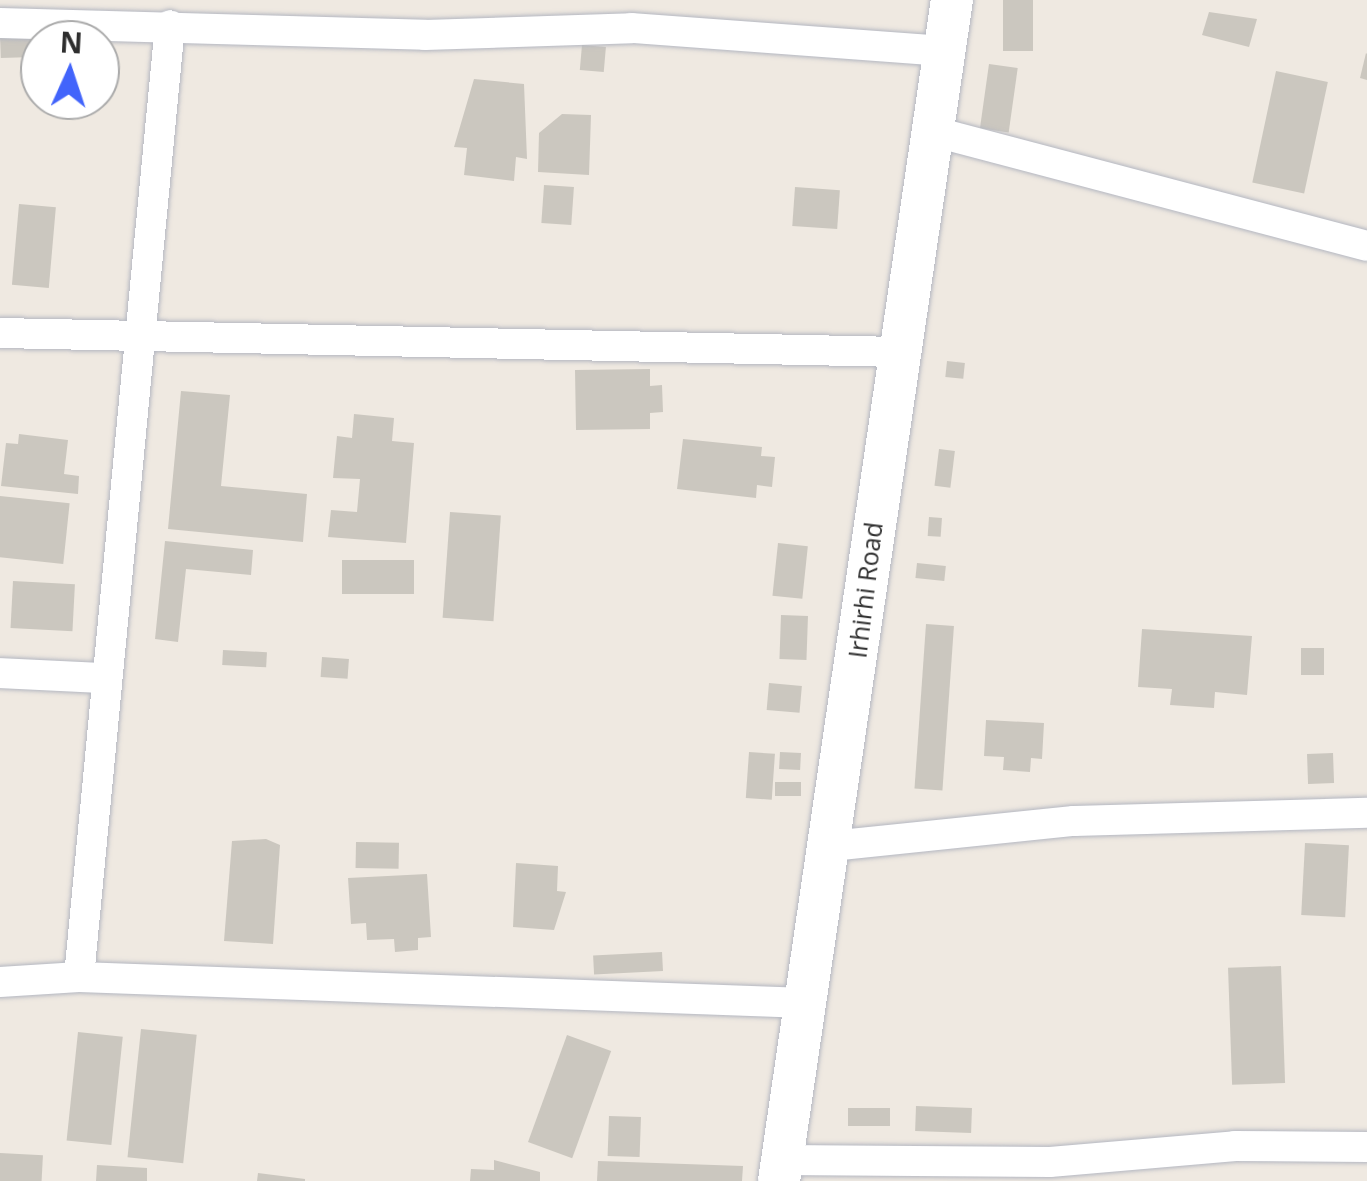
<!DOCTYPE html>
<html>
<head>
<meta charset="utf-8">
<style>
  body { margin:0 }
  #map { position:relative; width:1367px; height:1181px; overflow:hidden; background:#efe9e1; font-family:"Open Sans",sans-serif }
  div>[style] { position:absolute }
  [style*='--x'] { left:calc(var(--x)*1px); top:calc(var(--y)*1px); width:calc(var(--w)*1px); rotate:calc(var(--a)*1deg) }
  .building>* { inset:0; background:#cbc7bf; transform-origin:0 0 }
  .roads { filter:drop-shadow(0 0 2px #b4b7c1) drop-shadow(0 0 2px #b4b7c1) }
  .street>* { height:30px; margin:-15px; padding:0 15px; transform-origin:15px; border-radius:15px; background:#fff }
  .secondary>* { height:42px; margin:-21px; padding:0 21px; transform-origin:21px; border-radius:21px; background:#fff }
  span { translate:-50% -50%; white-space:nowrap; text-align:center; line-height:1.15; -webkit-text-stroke:8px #fff; paint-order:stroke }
  .street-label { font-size:25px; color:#2e2e2e }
  .north { position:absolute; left:20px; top:20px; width:100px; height:100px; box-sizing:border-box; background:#fff; border:2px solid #ababab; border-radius:50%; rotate:3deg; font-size:28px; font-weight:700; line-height:40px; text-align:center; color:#2e2e2e }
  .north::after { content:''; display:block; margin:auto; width:35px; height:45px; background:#4264fb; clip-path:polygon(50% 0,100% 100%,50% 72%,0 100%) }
</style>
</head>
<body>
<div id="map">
  <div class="building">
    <div style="left:1003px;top:0;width:30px;height:51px"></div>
    <div style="clip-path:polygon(1209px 12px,1257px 19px,1249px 47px,1202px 35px)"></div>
    <div style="left:32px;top:34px;width:23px;height:32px;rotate:88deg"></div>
    <div style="left:582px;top:45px;width:24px;height:25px;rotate:5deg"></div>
    <div style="clip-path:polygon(1366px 53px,1367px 54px,1367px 80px,1360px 78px)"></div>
    <div style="left:989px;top:64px;width:29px;height:65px;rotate:8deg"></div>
    <div style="left:1276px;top:71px;width:53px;height:114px;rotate:12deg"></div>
    <div style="clip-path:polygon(474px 79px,524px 84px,527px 159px,516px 157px,514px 181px,464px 175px,467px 148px,454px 147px)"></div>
    <div style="clip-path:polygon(562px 114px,591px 115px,589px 175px,538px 172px,539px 133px)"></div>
    <div style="left:544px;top:185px;width:30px;height:38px;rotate:4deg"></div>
    <div style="left:795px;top:187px;width:45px;height:39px;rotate:4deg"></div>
    <div style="left:19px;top:204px;width:37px;height:81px;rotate:5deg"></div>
    <div style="left:947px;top:361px;width:18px;height:16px;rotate:6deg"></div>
    <div style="clip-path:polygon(650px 369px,650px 386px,662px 385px,663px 412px,650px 413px,650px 429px,576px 430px,575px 370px)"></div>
    <div style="clip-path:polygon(181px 391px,230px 395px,221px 486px,307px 494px,303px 542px,168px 529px)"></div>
    <div style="clip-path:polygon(354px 414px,394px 418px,392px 441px,414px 443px,406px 543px,328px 537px,331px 510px,357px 512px,360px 479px,333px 478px,337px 436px,352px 438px)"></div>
    <div style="clip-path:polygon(19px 434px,68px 440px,64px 474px,79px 476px,78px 494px,1px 486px,6px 443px,18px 444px)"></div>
    <div style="clip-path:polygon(683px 439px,762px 447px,761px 456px,775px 457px,772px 487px,757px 485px,756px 498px,677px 489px)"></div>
    <div style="left:939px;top:449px;width:16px;height:37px;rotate:7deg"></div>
    <div style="left:0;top:496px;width:70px;height:61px;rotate:6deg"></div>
    <div style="left:450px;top:512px;width:51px;height:106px;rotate:4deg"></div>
    <div style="left:929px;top:517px;width:13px;height:19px;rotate:4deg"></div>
    <div style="clip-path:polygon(165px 541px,253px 550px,251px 575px,186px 569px,178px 642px,155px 639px)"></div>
    <div style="left:778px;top:543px;width:30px;height:53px;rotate:6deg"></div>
    <div style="left:342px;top:560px;width:72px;height:34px"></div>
    <div style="left:917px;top:563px;width:29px;height:15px;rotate:6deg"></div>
    <div style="left:13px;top:581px;width:62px;height:47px;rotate:3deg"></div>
    <div style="left:781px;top:615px;width:27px;height:44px;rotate:2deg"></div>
    <div style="left:926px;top:624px;width:28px;height:165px;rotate:4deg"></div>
    <div style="clip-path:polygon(1142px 629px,1252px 636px,1247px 695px,1215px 692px,1214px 708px,1170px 705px,1172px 689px,1138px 687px)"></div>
    <div style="left:1301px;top:648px;width:23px;height:27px"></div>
    <div style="left:223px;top:650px;width:44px;height:15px;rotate:3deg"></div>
    <div style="left:322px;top:657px;width:27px;height:20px;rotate:4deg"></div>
    <div style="left:769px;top:683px;width:33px;height:27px;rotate:5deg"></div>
    <div style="clip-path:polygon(986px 720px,1044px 723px,1042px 759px,1031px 758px,1030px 772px,1003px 770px,1004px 757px,984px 756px)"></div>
    <div style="left:749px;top:752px;width:26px;height:46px;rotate:4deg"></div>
    <div style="left:780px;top:752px;width:21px;height:17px;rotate:3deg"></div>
    <div style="left:1333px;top:753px;width:30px;height:26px;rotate:88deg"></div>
    <div style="left:775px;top:782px;width:26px;height:14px"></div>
    <div style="clip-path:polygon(266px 839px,280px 845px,273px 944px,224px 941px,232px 841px)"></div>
    <div style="left:356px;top:842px;width:43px;height:26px;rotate:1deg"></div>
    <div style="left:1305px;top:843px;width:44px;height:72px;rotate:3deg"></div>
    <div style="clip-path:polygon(516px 863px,558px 866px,557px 891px,566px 892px,554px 930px,513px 927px)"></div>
    <div style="clip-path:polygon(427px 874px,431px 937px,418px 938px,418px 950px,395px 952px,394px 939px,367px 940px,366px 923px,351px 924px,348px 878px)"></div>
    <div style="left:662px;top:952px;width:19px;height:69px;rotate:87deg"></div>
    <div style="left:1281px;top:966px;width:117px;height:53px;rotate:88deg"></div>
    <div style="left:141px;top:1029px;width:56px;height:129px;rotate:6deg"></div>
    <div style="left:78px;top:1032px;width:45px;height:109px;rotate:6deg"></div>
    <div style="left:567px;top:1035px;width:47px;height:114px;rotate:20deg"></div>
    <div style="left:916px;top:1106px;width:56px;height:25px;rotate:2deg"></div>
    <div style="left:890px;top:1108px;width:18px;height:42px;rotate:90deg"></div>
    <div style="left:609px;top:1116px;width:32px;height:40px;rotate:2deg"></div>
    <div style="left:0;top:1153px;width:43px;height:28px;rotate:3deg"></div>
    <div style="clip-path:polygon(494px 1160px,540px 1172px,540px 1181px,470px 1181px,471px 1169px,494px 1170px)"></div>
    <div style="clip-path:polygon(598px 1161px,743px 1166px,742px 1181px,597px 1181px)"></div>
    <div style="clip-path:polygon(97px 1165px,147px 1168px,147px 1181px,96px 1181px)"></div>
    <div style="clip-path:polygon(258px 1173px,305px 1179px,305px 1181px,257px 1181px)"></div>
  </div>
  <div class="roads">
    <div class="street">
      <div style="--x:0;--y:23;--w:425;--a:1.6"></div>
      <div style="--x:425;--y:35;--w:207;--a:-1.9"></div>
      <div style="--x:632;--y:28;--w:315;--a:4.2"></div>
      <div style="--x:928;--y:130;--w:454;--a:14.8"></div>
      <div style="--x:0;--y:333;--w:896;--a:1.21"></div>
      <div style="--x:0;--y:673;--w:102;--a:2.8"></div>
      <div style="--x:831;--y:846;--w:244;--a:-5.9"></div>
      <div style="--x:1074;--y:821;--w:293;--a:-1.6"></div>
      <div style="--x:79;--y:977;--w:956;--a:-84.54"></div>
      <div style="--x:0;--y:982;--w:79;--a:-3.6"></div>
      <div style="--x:79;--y:977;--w:728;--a:2.05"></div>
      <div style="--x:781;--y:1160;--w:269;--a:0.4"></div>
      <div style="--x:1050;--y:1162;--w:186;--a:-4.9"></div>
      <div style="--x:1235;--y:1146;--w:132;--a:0.4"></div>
    </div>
    <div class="secondary">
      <div style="--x:779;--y:1181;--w:1194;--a:-81.67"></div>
    </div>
  </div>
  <div class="street-label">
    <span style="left:865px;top:590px;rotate:-83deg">Irhirhi Road</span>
  </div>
  <div class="north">N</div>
</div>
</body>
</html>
